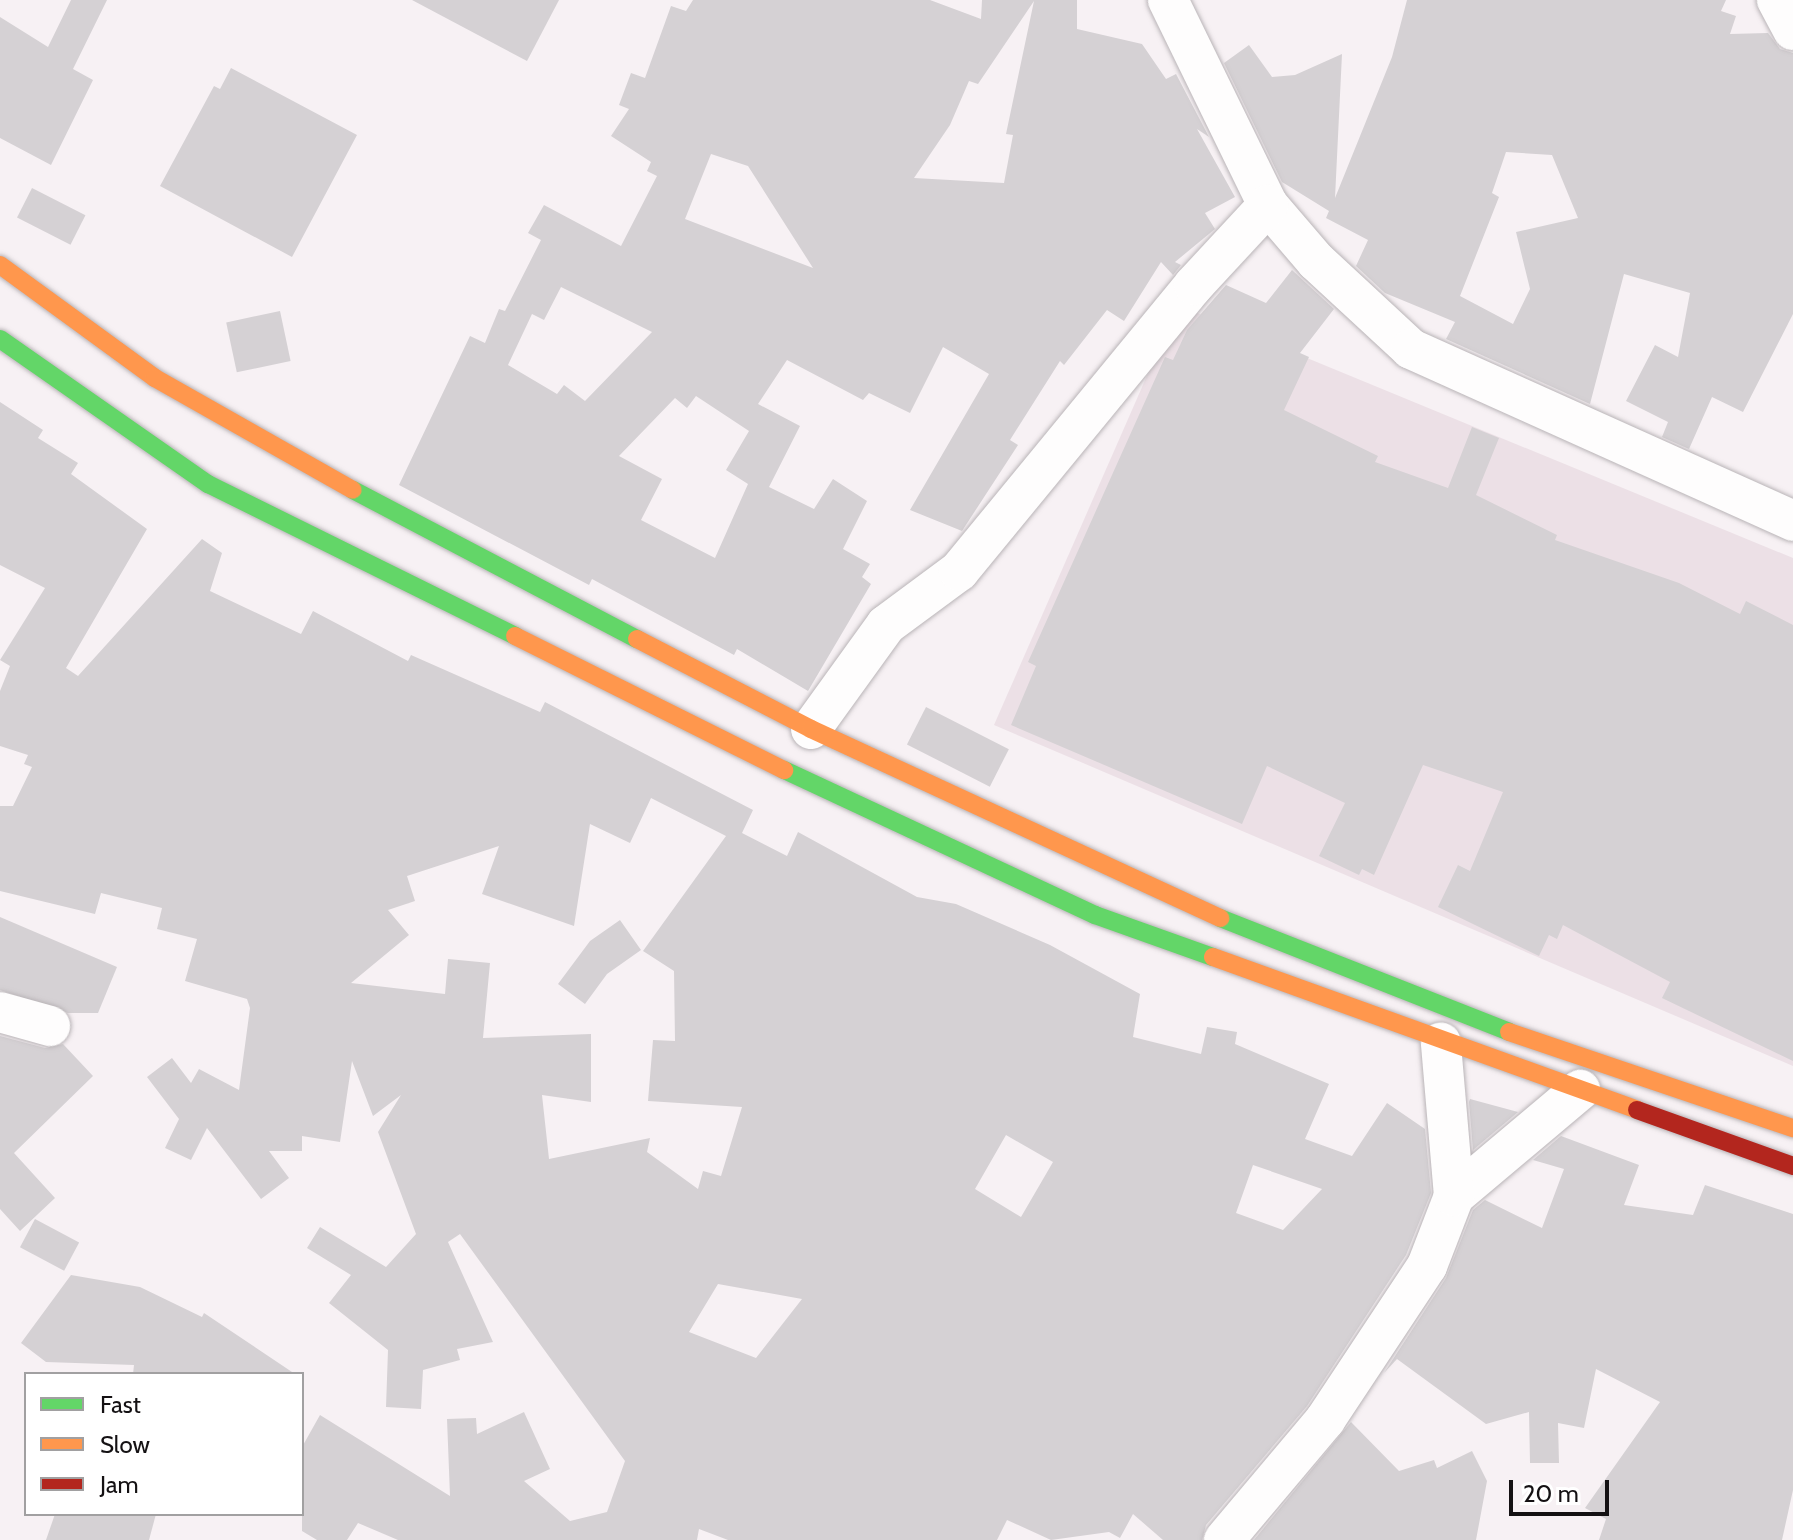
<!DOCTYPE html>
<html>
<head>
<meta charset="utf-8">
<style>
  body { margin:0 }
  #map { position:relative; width:1793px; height:1540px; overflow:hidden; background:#f7f1f4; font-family:Cabin,sans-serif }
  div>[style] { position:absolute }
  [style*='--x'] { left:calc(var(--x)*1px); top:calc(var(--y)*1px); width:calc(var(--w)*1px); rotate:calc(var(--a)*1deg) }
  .built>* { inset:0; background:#ece0e6 }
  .building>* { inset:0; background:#d5d1d4; transform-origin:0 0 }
  .roads { filter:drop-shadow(0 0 2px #b9b4b7) drop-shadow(0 0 2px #b9b4b7) }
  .street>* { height:40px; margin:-20px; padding:0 20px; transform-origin:20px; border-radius:20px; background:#fefdfd }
  .fast>* { height:18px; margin:-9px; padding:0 9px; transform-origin:9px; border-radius:9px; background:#63d668 }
  .slow>* { height:18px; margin:-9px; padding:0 9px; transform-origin:9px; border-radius:9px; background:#ff974d }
  .jam>* { height:18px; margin:-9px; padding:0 9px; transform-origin:9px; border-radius:9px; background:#b3261e }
  span { translate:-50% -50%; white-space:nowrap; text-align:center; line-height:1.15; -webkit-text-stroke:7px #fff; paint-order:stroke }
  .legend { position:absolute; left:24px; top:1372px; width:280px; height:144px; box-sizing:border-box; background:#fff; border:2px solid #a1a0a1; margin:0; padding:10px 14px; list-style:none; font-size:24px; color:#141113 }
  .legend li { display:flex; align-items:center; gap:16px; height:40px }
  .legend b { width:40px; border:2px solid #a1a0a1 }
  .scale { position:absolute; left:1509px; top:1480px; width:100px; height:36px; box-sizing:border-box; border:4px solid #141113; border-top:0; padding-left:10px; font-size:24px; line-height:28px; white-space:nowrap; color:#141113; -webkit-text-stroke:6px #fff; paint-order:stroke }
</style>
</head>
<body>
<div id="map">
  <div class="built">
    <div style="clip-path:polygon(1178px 305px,1793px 558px,1793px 1066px,994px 725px)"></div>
  </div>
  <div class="building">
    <div style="clip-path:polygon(71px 0,107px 0,73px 69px,93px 80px,51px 165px,0 138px,0 17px,48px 47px)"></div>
    <div style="clip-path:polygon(412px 0,559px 0,527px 61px)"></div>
    <div style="clip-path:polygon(evenodd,693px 0,930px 0,981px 19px,982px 0,1077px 0,1077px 29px,1142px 44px,1166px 79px,1176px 74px,1209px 137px,1197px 129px,1235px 197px,1205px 213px,1215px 229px,1175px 262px,1181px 265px,1173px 275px,1161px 262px,1124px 321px,1107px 310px,1064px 365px,1060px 361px,1010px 440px,1018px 445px,962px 531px,910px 510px,989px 374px,943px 347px,910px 413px,869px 393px,863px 400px,787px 360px,758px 404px,800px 426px,769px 487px,814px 509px,833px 479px,867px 501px,843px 549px,870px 564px,862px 577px,871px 584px,808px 691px,737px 649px,734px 655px,592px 579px,589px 585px,399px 485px,470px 336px,485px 343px,499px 309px,505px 311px,541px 240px,528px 233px,544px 205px,621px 246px,657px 176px,647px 171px,651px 162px,611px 136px,629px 109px,619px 105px,631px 73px,645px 78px,671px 6px,686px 11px,693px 0,1034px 1px,1006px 134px,1013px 135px,1004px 183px,914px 178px,950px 125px,969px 81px,978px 84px,1034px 1px,693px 0,711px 154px,748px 166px,813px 268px,685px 219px,711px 154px,693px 0,561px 287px,652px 332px,585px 401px,564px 385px,557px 394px,508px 365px,532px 314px,544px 320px,561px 287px,693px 0,696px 396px,749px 431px,726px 470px,748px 484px,715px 558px,641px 520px,662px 479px,619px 456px,675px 398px,687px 408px,696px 396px)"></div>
    <div style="clip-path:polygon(evenodd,1407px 0,1726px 0,1721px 11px,1736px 16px,1730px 34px,1768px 33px,1780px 49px,1793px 53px,1793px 314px,1743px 412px,1712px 397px,1689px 449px,1662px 437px,1668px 422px,1626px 401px,1655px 345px,1678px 357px,1690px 293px,1624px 274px,1590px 404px,1446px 339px,1455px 322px,1385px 293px,1356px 266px,1368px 240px,1326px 218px,1329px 211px,1282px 182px,1224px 63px,1249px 45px,1272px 77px,1295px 75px,1342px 54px,1335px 198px,1392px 57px,1407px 0,1506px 152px,1552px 155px,1578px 218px,1516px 232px,1530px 289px,1513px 324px,1460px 296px,1499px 197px,1492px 193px,1506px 152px)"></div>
    <div style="clip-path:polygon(231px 68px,357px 135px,292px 257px,160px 186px,214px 86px,220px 89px)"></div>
    <div style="left:32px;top:188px;width:60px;height:33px;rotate:27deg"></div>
    <div style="clip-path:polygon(1292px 270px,1334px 309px,1300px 353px,1309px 357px,1284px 410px,1378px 456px,1375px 462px,1448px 488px,1472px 427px,1499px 438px,1476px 495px,1557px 535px,1555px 540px,1679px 583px,1740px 614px,1746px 601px,1793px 625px,1793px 1061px,1662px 998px,1670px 982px,1563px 925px,1557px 939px,1549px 935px,1539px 956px,1438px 907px,1458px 865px,1470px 871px,1503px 792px,1423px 765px,1374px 875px,1362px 869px,1359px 875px,1319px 856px,1345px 803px,1267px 766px,1242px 824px,1011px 725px,1036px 666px,1028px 662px,1165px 357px,1173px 360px,1187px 330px,1226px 285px,1266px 303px)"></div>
    <div style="left:280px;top:311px;width:51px;height:55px;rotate:78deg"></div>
    <div style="clip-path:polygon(evenodd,0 402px,43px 430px,38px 438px,78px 463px,71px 474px,147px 529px,66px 668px,78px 676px,202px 539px,222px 553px,210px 591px,301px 634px,313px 611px,408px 661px,411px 655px,540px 712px,545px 702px,753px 810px,742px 833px,787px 856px,798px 832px,917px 897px,956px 904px,1050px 945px,1140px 994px,1133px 1037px,1201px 1054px,1207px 1027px,1237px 1032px,1235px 1044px,1329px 1084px,1305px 1139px,1352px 1156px,1387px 1103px,1425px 1129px,1431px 1193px,1406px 1255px,1307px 1406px,1206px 1525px,1202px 1540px,1163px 1540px,1133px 1514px,1120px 1538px,1109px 1532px,1051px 1540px,1007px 1520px,997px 1540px,728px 1540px,699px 1529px,697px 1540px,398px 1540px,358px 1523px,347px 1540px,317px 1540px,302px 1531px,302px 1447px,320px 1415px,450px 1496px,447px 1419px,476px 1418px,477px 1434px,524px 1412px,550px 1469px,524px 1481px,570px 1521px,607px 1512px,625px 1461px,460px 1234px,448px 1242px,493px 1342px,457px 1349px,460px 1360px,423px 1370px,421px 1409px,386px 1407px,388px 1350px,329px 1303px,351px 1275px,307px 1248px,320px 1227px,386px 1267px,416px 1234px,378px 1132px,401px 1095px,373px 1116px,352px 1061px,340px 1142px,302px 1136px,302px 1151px,269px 1151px,289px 1178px,261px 1199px,207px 1128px,191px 1160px,165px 1148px,179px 1119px,147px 1077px,172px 1058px,191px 1083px,199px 1069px,239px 1090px,250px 1008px,247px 999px,185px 981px,197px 939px,157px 929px,162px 908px,101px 893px,95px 914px,0 891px,0 806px,13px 806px,32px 767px,24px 764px,28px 755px,0 746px,0 691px,10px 666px,0 660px,45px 588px,0 565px,0 402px,651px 798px,726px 836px,643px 951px,674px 971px,675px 1041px,653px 1040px,648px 1101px,742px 1107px,721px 1176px,703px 1171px,698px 1189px,647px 1152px,650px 1138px,549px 1159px,542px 1095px,591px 1102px,591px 1034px,483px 1038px,490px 963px,448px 959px,445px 994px,351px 983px,409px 935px,388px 910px,415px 901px,407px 876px,499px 846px,482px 894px,574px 926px,590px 824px,630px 843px,651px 798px,0 402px,1006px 1135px,1053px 1162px,1021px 1217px,975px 1189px,1006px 1135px,0 402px,1253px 1165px,1322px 1189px,1283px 1230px,1236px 1213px,1253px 1165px,0 402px,718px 1284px,802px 1299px,756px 1358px,689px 1332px,718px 1284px)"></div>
    <div style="left:926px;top:707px;width:93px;height:42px;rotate:27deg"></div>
    <div style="clip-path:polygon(0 917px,117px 967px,98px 1013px,68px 1013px,0 990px)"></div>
    <div style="clip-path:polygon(620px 920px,641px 950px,607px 974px,585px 1004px,558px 984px,590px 941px)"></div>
    <div style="clip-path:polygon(0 1036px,45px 1048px,63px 1044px,93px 1076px,14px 1153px,55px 1198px,20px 1231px,0 1209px)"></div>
    <div style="clip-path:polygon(1470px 1099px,1518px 1112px,1473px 1150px,1469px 1102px)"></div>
    <div style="clip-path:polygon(1561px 1136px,1639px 1165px,1624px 1205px,1693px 1215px,1705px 1185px,1793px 1214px,1793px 1490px,1782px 1540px,1599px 1540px,1606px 1519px,1585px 1508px,1660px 1402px,1596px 1369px,1584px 1428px,1558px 1423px,1559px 1463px,1530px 1463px,1529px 1412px,1486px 1424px,1397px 1359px,1384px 1373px,1446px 1278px,1473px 1210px,1485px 1200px,1542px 1228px,1564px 1169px,1533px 1160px)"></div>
    <div style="left:35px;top:1219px;width:50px;height:32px;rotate:28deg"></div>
    <div style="clip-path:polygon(71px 1275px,140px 1287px,202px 1317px,204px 1313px,295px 1374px,133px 1374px,134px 1365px,46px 1362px,21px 1343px)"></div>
    <div style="clip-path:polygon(1351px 1422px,1399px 1471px,1434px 1460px,1437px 1468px,1472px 1451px,1487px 1481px,1476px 1540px,1254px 1540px)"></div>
    <div style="clip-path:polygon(55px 1514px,156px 1514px,149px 1540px,46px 1540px)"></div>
  </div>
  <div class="roads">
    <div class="street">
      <div style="--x:1168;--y:0;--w:228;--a:64"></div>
      <div style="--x:1268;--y:205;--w:74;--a:49.4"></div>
      <div style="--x:1316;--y:261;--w:129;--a:42.8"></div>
      <div style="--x:1411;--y:349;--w:419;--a:24.2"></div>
      <div style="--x:1777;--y:0;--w:34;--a:62"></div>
      <div style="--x:811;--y:729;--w:128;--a:-54.2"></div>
      <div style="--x:886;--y:625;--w:91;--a:-36.5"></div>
      <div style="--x:959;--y:571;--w:370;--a:-50.6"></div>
      <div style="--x:1194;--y:285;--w:109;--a:-47.2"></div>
      <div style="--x:0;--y:1012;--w:52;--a:15.6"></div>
      <div style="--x:1454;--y:1196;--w:165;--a:-40.1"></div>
      <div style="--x:1224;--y:1540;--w:157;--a:-49.9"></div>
      <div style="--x:1325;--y:1420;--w:185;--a:-56.5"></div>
      <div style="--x:1427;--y:1266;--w:75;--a:-68.9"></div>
      <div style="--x:1454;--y:1196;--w:154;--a:-94.9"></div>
    </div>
    <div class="fast">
      <div style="--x:0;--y:339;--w:254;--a:34.9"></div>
      <div style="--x:208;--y:484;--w:343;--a:26.3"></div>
      <div style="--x:353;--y:490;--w:321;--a:27.7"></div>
      <div style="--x:784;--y:770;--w:343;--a:25"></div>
      <div style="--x:1095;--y:915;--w:125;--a:19.6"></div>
      <div style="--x:1220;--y:918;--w:311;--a:21.5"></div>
    </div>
    <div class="slow">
      <div style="--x:0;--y:265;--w:192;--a:36.1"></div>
      <div style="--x:155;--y:378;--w:227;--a:29.5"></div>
      <div style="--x:515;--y:636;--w:301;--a:26.5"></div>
      <div style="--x:637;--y:639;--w:196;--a:27.3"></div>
      <div style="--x:811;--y:729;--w:451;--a:24.8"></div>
      <div style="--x:1213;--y:957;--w:451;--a:19.8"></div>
      <div style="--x:1509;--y:1032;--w:300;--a:18.7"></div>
    </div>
    <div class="jam">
      <div style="--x:1637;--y:1110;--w:166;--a:19.7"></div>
    </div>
  </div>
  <ul class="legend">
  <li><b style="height:10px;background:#63d668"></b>Fast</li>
  <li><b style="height:10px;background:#ff974d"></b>Slow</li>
  <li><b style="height:10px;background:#b3261e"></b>Jam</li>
  </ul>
  <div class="scale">20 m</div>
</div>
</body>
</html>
